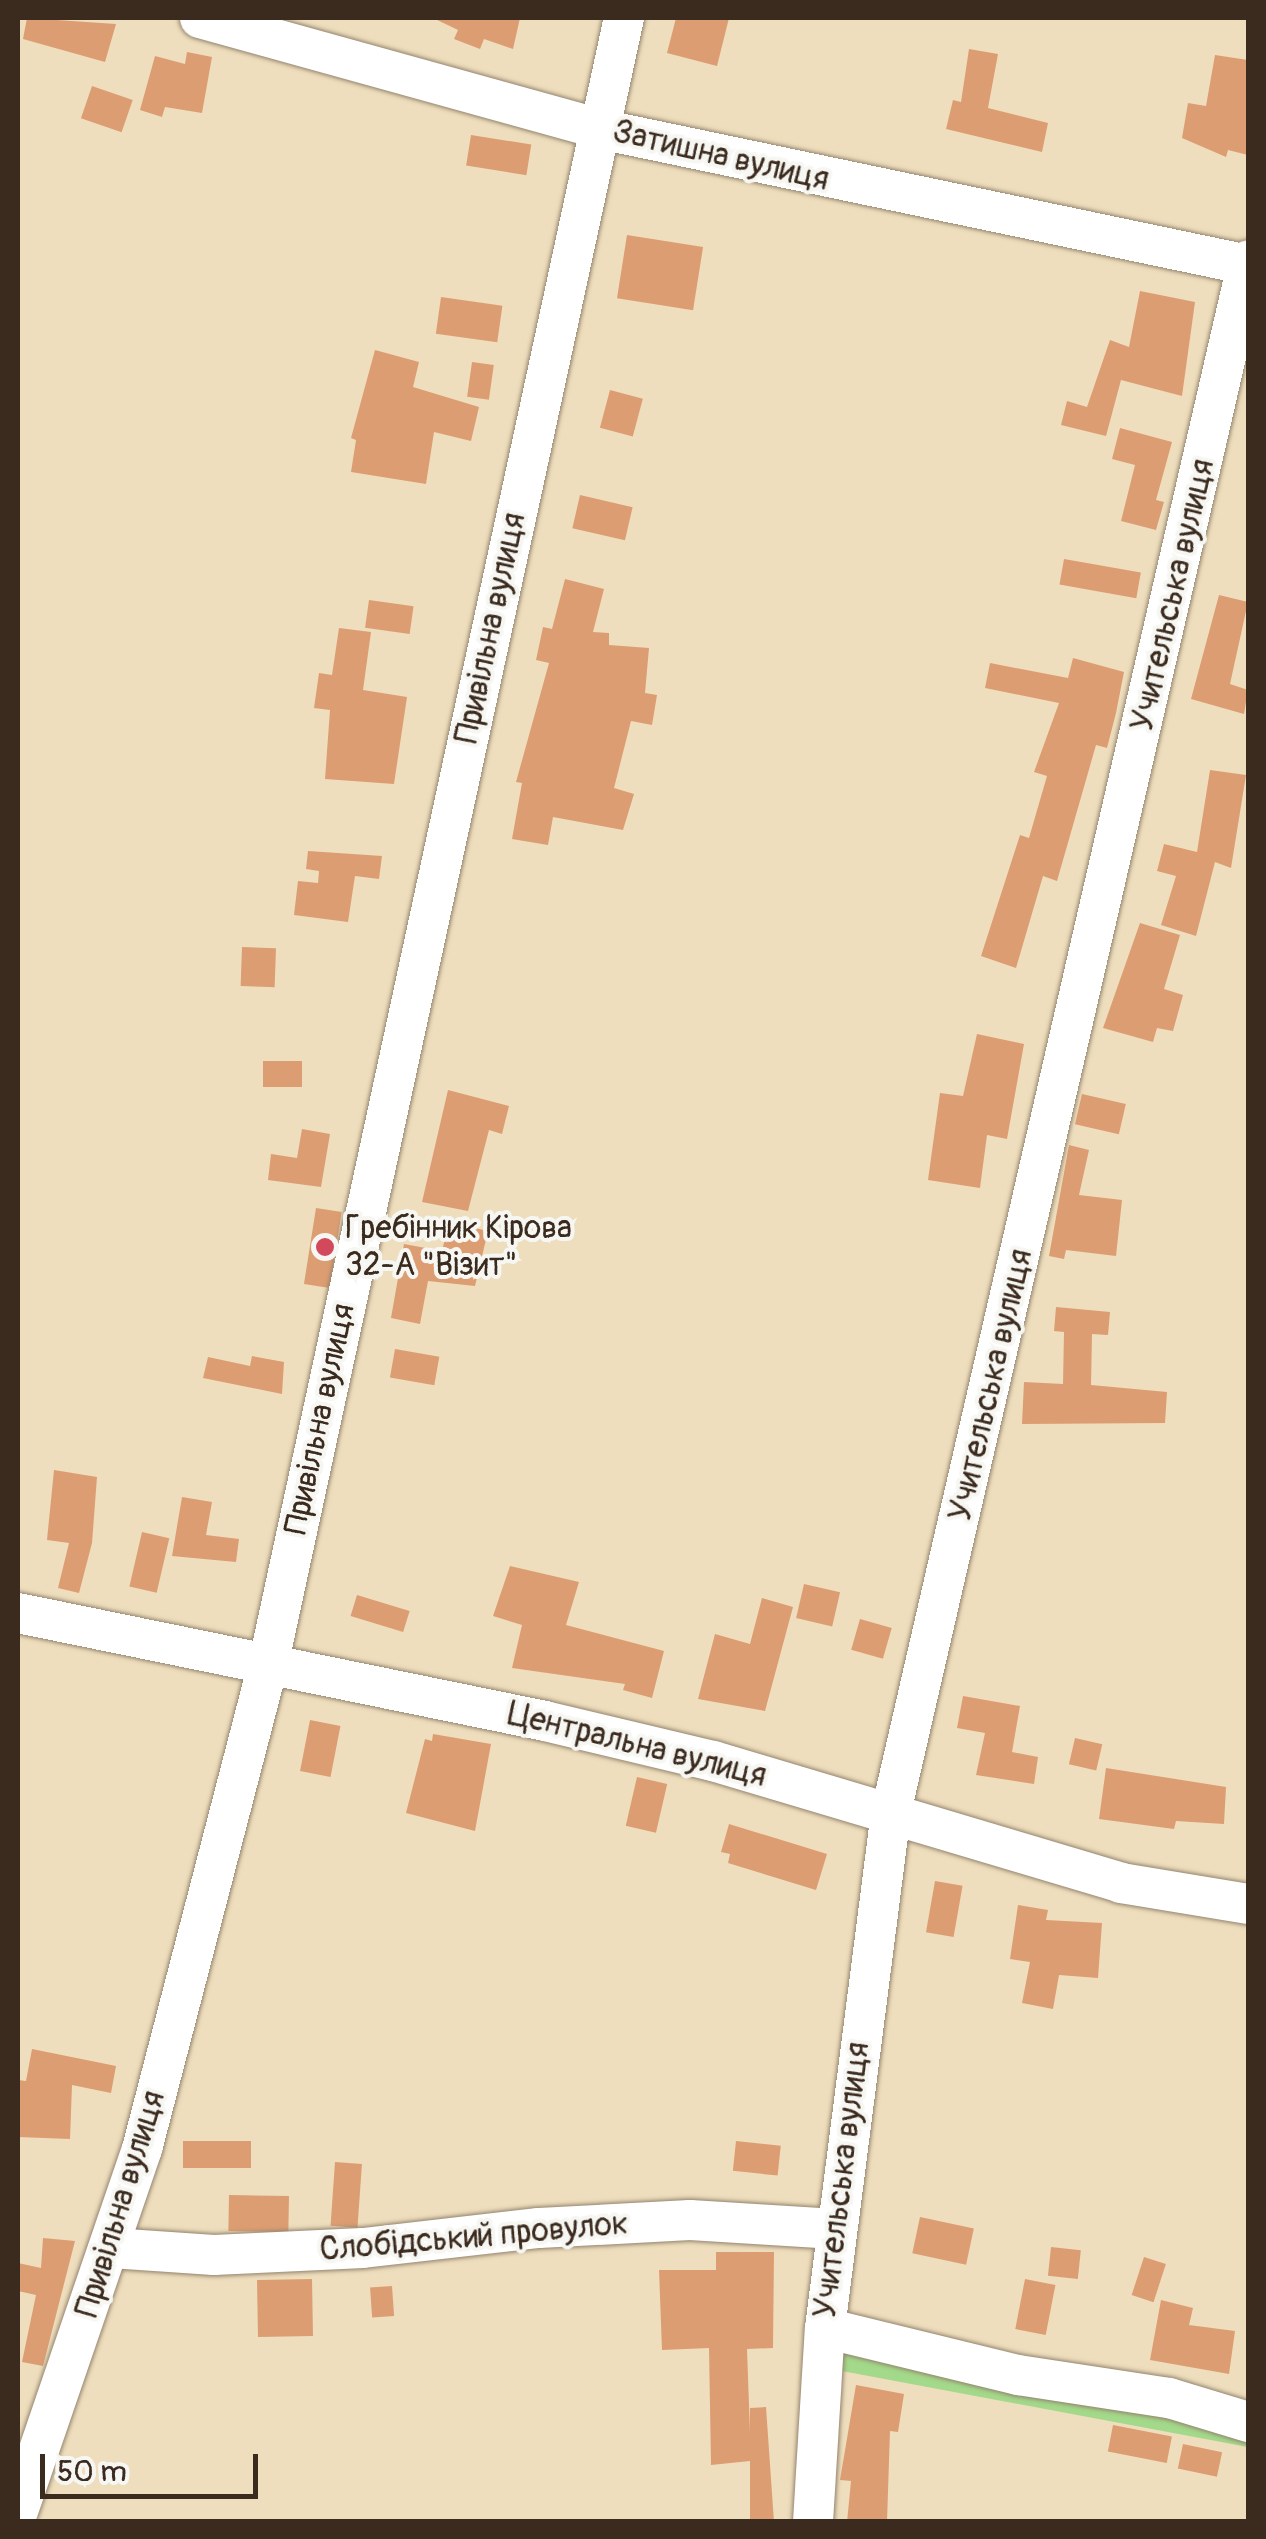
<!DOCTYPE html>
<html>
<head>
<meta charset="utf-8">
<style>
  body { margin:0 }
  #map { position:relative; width:1266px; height:2539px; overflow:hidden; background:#eedebd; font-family:Pangolin,sans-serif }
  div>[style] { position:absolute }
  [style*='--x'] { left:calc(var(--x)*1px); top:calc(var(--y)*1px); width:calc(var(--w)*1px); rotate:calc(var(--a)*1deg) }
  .green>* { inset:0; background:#a3d98a }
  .building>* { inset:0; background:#dd9d72; transform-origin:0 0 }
  .roads { filter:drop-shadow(0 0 2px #94846e) drop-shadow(0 0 2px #94846e) }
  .minor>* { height:40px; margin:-20px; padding:0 20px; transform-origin:20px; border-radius:20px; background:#fff }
  .dots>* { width:28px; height:28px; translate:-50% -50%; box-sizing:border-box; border:5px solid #f6f6f2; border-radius:50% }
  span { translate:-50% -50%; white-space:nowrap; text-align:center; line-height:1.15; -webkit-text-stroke:8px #f6f6f2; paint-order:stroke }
  .street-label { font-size:32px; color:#3b2a1e }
  .poi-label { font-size:32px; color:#3b2a1e }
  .left { translate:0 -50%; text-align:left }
  .frame { position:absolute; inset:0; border:20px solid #3b2a1e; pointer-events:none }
  .scale { position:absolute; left:40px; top:2454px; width:218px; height:45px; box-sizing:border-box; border:5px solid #3b2a1e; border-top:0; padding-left:12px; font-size:30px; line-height:35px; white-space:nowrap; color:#3b2a1e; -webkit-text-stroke:8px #f6f6f2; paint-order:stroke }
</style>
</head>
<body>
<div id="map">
  <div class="green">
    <div style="clip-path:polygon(844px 2350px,1248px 2430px,1248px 2447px,842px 2371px)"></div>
  </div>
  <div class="building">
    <div style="clip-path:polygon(27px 18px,116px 24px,105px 62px,23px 39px)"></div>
    <div style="clip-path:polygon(433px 18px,520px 18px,513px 49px,484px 39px,480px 49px,454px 39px,458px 30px)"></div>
    <div style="clip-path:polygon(676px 18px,729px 18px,717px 66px,667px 53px)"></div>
    <div style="clip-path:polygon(969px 49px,998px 54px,988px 108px,1048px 123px,1042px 152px,946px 129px,953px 100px,961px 102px)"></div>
    <div style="clip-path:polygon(187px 52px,212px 57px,202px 113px,165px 107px,162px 117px,140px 110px,155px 56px,185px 64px)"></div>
    <div style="clip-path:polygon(1215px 55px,1248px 60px,1248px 155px,1228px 150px,1226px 157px,1182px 138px,1188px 103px,1206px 106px)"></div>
    <div style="left:92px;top:86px;width:43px;height:34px;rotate:19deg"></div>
    <div style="left:471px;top:135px;width:61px;height:31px;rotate:9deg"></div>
    <div style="left:627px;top:235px;width:77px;height:64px;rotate:9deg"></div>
    <div style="clip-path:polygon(1140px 291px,1195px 302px,1182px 396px,1121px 380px,1106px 436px,1061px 425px,1067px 401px,1087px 407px,1110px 340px,1129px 347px)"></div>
    <div style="left:441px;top:297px;width:62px;height:37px;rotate:8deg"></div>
    <div style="clip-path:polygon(375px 350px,419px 362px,413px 387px,479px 407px,471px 441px,434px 432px,426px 484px,351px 472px,356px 440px,351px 438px)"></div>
    <div style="left:472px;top:362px;width:22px;height:35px;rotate:8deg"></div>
    <div style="left:610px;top:390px;width:34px;height:39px;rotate:15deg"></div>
    <div style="clip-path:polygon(1120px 428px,1172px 442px,1156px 500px,1164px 502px,1156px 530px,1121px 521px,1135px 465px,1112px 459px)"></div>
    <div style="left:580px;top:495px;width:54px;height:34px;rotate:13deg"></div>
    <div style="left:1064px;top:559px;width:78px;height:26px;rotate:10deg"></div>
    <div style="clip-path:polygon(565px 579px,604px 589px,593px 632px,609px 633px,609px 645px,649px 648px,645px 693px,657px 695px,652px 725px,631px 721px,614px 788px,634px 794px,623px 830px,553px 817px,548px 845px,512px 839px,522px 783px,516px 782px,549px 663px,536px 660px,543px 627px,552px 629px)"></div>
    <div style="clip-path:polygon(1219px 595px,1248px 602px,1230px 684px,1248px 690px,1244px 714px,1191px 699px)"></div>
    <div style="left:369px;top:600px;width:45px;height:28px;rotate:8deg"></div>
    <div style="clip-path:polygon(339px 628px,371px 632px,363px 690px,407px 697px,394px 784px,325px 779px,330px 710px,314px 708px,319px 673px,332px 675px)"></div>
    <div style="clip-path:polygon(1073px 658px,1124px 672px,1116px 713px,1107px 748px,1096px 745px,1057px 881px,1043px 876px,1016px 968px,981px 956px,1020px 835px,1029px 838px,1047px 776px,1034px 772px,1059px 703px,985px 688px,990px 663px,1068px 678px)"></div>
    <div style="clip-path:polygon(1210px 770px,1246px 775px,1231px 868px,1215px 862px,1196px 936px,1161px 925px,1176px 876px,1157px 871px,1164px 844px,1197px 852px)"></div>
    <div style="clip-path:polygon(308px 851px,382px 856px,379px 879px,355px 876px,348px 922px,294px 915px,298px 881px,318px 883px,319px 871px,306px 869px)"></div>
    <div style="clip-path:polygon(1140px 923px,1180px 935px,1164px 989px,1183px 995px,1173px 1031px,1157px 1028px,1153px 1042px,1103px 1028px)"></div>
    <div style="left:242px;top:947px;width:34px;height:39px;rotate:2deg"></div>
    <div style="clip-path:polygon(977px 1034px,1024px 1044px,1007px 1139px,987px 1135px,980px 1188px,928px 1180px,940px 1093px,963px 1096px)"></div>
    <div style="left:263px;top:1061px;width:39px;height:26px"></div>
    <div style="clip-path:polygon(448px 1090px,509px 1106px,502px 1134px,489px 1130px,468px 1211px,422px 1202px)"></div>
    <div style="left:1082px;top:1094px;width:45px;height:31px;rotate:13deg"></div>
    <div style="clip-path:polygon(302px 1129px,330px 1134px,321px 1187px,268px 1180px,271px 1154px,297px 1158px)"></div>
    <div style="clip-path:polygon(1069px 1145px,1089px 1150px,1079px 1195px,1122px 1200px,1116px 1256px,1066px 1250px,1064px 1259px,1049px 1256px)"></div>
    <div style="left:316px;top:1208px;width:26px;height:77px;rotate:9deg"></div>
    <div style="clip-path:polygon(449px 1222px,488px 1231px,475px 1286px,428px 1281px,420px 1324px,391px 1318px,404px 1244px,442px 1251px)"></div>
    <div style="clip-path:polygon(1056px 1307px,1110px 1312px,1108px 1335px,1092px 1334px,1091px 1385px,1167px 1392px,1165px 1423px,1022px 1424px,1024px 1382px,1063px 1384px,1064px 1332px,1054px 1331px)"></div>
    <div style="left:395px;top:1349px;width:45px;height:29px;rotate:10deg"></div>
    <div style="clip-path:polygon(252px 1356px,284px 1362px,282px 1394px,203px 1378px,208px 1357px,250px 1366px)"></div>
    <div style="clip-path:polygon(54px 1470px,97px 1477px,92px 1543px,79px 1593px,58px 1588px,69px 1543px,47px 1540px)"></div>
    <div style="clip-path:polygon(182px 1497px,212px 1502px,206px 1535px,239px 1539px,236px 1562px,172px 1556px)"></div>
    <div style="left:142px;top:1532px;width:28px;height:56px;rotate:13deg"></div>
    <div style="clip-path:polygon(510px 1566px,579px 1582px,566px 1625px,664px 1651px,652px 1698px,623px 1690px,625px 1684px,512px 1668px,522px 1625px,493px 1616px)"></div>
    <div style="left:804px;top:1584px;width:37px;height:35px;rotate:13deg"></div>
    <div style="left:357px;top:1595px;width:55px;height:22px;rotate:17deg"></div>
    <div style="clip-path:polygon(762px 1598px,793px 1607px,765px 1711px,698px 1699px,715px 1634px,750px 1644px)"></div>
    <div style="left:860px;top:1619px;width:33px;height:32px;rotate:16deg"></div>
    <div style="clip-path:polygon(963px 1696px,1020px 1706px,1012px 1752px,1038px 1757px,1034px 1784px,976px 1775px,985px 1733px,957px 1728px)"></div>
    <div style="left:310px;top:1720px;width:31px;height:52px;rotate:11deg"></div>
    <div style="clip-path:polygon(433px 1734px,491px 1744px,475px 1831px,406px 1813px,425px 1739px,432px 1741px)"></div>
    <div style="left:1075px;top:1738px;width:28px;height:27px;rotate:13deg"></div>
    <div style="clip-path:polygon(1106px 1768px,1226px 1787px,1224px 1824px,1176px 1821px,1174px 1829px,1099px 1819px)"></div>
    <div style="left:637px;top:1777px;width:31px;height:50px;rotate:13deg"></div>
    <div style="clip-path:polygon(729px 1824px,827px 1854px,816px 1890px,728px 1863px,730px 1854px,721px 1852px)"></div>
    <div style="left:935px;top:1881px;width:28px;height:52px;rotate:10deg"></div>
    <div style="clip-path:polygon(1018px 1905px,1048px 1910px,1046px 1920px,1102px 1923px,1098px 1978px,1059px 1975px,1053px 2009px,1022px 2003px,1030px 1962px,1010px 1959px)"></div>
    <div style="clip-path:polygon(32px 2049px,116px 2066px,111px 2093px,72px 2085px,70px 2139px,18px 2137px,18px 2080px,26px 2081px)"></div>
    <div style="left:183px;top:2141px;width:68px;height:27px"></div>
    <div style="left:736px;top:2141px;width:45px;height:30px;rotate:6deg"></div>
    <div style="left:335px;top:2162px;width:27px;height:64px;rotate:4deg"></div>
    <div style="left:229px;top:2195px;width:60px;height:36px;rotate:1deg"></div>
    <div style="left:920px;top:2217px;width:55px;height:37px;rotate:12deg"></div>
    <div style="clip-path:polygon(43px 2238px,75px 2241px,43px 2366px,22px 2362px,36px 2295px,18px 2291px,18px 2263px,41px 2268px)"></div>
    <div style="left:1051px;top:2247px;width:30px;height:29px;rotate:6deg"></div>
    <div style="clip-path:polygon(716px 2252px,774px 2252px,773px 2348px,747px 2349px,750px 2433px,750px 2408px,766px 2407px,774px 2522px,750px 2522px,750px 2461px,711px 2465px,709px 2348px,662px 2350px,659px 2270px,716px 2270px)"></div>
    <div style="left:1144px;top:2257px;width:23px;height:40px;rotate:18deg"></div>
    <div style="left:312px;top:2279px;width:57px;height:55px;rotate:89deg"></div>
    <div style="left:1025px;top:2279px;width:31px;height:51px;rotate:11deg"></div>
    <div style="left:392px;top:2286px;width:30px;height:22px;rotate:86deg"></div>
    <div style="clip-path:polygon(1161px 2300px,1193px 2308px,1189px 2325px,1235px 2331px,1229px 2374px,1150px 2360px)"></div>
    <div style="clip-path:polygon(856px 2385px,904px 2394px,898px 2432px,890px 2431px,887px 2522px,847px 2522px,851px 2481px,840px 2480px)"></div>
    <div style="left:1113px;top:2425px;width:60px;height:27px;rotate:11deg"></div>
    <div style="left:1183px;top:2444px;width:40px;height:25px;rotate:12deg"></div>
  </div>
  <div class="roads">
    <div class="minor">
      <div style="--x:200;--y:18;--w:415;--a:15.5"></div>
      <div style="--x:600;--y:129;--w:662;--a:11.85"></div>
      <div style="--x:18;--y:1613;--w:538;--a:11.58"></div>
      <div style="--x:545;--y:1721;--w:173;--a:13.4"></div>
      <div style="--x:713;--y:1761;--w:426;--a:16.6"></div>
      <div style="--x:1121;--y:1883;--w:129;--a:9.4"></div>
      <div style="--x:111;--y:2248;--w:103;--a:3.9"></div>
      <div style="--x:214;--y:2255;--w:149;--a:-2.7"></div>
      <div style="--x:363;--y:2248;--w:177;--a:-6.5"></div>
      <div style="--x:539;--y:2228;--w:151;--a:-3"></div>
      <div style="--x:690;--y:2220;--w:146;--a:3.5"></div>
      <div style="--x:825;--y:2328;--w:199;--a:13.7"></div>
      <div style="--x:1018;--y:2375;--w:153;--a:8.7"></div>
      <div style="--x:1169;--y:2398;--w:83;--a:16.9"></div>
      <div style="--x:18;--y:2511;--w:383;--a:-71.1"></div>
      <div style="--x:142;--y:2149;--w:504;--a:-75.41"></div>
      <div style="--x:269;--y:1661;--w:1681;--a:-77.81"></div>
      <div style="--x:813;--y:2522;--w:194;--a:-86.5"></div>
      <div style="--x:825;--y:2328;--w:520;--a:-82.71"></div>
      <div style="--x:891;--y:1812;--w:1592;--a:-77.04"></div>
    </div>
  </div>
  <div class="dots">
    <div style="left:325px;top:1247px;background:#d1495b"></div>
  </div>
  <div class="street-label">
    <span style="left:721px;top:156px;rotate:13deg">Затишна вулиця</span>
    <span style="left:1173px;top:595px;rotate:-77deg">Учительська вулиця</span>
    <span style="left:491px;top:628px;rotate:-78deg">Привільна вулиця</span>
    <span style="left:991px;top:1385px;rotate:-77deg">Учительська вулиця</span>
    <span style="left:320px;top:1419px;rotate:-78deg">Привільна вулиця</span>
    <span style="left:637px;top:1745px;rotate:14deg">Центральна вулиця</span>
    <span style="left:842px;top:2180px;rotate:-83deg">Учительська вулиця</span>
    <span style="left:121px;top:2204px;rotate:-73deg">Привільна вулиця</span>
    <span style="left:474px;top:2237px;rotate:-5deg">Слобідський провулок</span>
  </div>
  <div class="poi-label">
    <span class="left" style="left:345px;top:1247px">Гребінник Кірова<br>32-А "Візит"</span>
  </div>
  <div class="frame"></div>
  <div class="scale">50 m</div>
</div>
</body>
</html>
